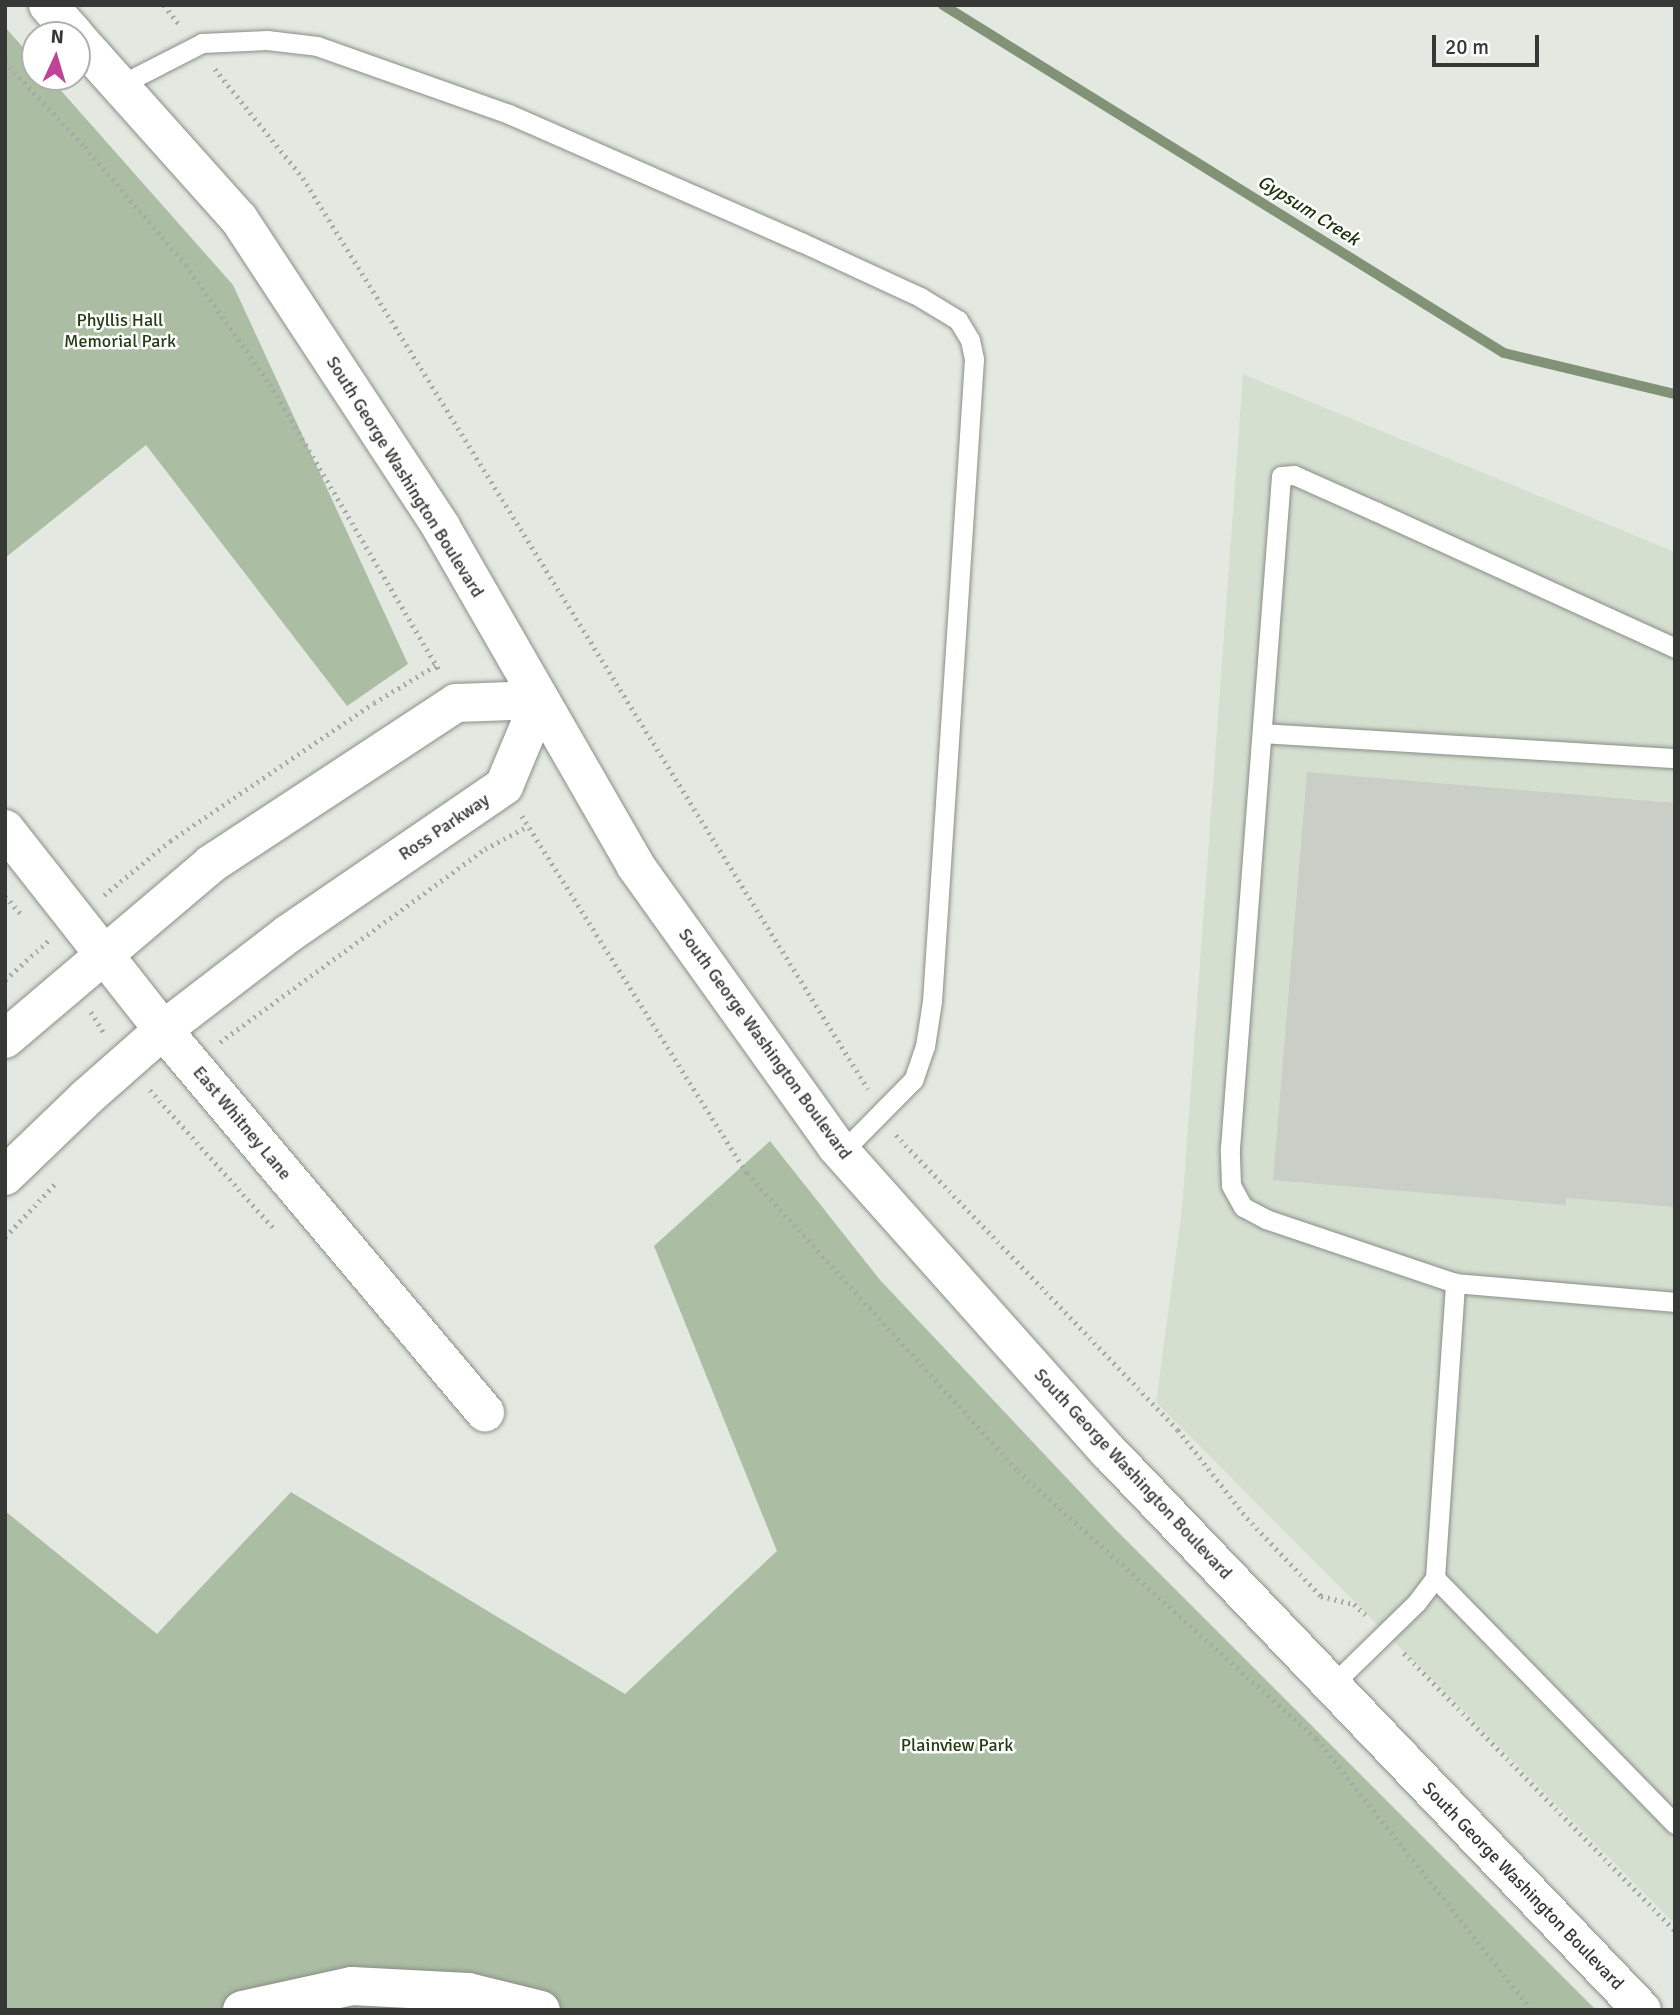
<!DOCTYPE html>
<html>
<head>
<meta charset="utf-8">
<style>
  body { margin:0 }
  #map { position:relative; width:1680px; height:2015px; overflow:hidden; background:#e3e9e0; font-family:Signika,sans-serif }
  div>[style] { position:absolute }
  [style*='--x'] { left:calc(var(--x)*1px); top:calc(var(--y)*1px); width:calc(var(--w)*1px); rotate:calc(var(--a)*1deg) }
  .built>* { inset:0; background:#d5dfd0 }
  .green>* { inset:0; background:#abbda2 }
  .stream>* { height:10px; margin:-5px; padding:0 5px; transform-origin:5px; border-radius:5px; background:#819277 }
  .building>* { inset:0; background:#c9cec6 }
  .path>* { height:4.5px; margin-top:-2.25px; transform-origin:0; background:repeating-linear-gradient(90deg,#a4a9a2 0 2px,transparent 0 7px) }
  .roads { filter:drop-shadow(0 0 2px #898e87) drop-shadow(0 0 2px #898e87) }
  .lane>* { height:19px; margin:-9.5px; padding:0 9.5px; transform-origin:9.5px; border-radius:9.5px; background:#fff }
  .street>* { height:38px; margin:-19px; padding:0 19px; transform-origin:19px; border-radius:19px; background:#fff }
  .secondary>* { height:38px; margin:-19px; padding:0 19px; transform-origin:19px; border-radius:19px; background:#fff }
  span { translate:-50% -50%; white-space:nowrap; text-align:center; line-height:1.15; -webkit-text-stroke:5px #fff; paint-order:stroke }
  .park-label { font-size:18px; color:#243d13 }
  .street-label { font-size:18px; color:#353834 }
  .water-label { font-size:19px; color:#1c3409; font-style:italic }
  .frame { position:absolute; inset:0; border:7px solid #353834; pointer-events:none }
  .north { position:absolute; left:21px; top:21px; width:70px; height:70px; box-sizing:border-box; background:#fff; border:2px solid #aeafae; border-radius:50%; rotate:4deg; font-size:19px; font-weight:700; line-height:28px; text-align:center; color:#353834 }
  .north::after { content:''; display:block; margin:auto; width:24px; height:32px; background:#be4497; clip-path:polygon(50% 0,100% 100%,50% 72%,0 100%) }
  .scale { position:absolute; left:1432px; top:35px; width:107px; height:32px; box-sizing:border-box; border:4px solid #353834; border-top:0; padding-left:9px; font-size:21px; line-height:24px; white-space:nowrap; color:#353834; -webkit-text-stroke:5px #fff; paint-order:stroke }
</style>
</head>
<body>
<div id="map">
  <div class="built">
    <div style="clip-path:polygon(1243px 374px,1675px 552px,1675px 1924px,1156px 1402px,1182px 1209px)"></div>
  </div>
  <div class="green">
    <div style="clip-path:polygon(5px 27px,35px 61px,35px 77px,49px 77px,233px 285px,408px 664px,347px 706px,146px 445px,5px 558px)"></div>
    <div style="clip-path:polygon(770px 1141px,880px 1280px,1112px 1526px,1596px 2010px,5px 2010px,5px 1511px,157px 1634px,291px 1492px,625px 1694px,777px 1551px,654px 1246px)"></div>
  </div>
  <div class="stream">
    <div style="--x:943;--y:5;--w:660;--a:31.81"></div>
    <div style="--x:1504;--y:353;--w:176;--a:13.5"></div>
  </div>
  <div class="building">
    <div style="clip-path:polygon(1307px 772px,1675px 803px,1675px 1207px,1566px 1198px,1566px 1205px,1273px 1180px)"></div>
  </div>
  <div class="path">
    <div style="--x:164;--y:5;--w:24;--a:52"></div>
    <div style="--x:5;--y:62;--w:117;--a:46.7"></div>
    <div style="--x:85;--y:147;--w:155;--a:49.4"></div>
    <div style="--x:186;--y:265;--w:146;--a:54.8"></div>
    <div style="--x:270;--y:384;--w:334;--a:59.4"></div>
    <div style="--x:215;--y:69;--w:140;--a:51.1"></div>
    <div style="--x:303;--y:178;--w:1072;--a:58.19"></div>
    <div style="--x:522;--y:816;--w:422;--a:57.8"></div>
    <div style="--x:747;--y:1173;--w:403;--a:47.7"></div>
    <div style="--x:1018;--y:1471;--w:402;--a:41.9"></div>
    <div style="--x:1317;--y:1739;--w:346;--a:51.6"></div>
    <div style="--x:104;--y:895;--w:85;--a:-39.3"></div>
    <div style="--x:170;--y:841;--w:246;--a:-34.1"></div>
    <div style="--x:374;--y:703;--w:73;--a:-31.5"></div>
    <div style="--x:5;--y:896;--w:24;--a:48"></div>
    <div style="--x:5;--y:980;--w:59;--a:-42.3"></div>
    <div style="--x:91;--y:1012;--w:26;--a:58"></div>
    <div style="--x:220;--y:1042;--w:328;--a:-36.1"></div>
    <div style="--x:485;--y:849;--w:49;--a:-28.1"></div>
    <div style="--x:150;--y:1090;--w:188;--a:48.2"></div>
    <div style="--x:896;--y:1135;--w:408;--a:46.3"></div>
    <div style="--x:1178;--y:1430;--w:112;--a:51.9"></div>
    <div style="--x:1247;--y:1518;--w:108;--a:46.5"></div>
    <div style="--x:1321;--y:1596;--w:34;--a:14"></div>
    <div style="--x:1354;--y:1604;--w:16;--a:43"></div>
    <div style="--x:5;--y:1237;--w:73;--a:-46.7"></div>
    <div style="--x:1404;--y:1653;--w:388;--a:45.7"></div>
  </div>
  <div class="roads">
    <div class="lane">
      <div style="--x:120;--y:85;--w:92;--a:-27.1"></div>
      <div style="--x:202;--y:43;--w:65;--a:-2.6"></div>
      <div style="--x:267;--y:40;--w:50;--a:6.8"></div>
      <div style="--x:317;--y:46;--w:204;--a:19.5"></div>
      <div style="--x:509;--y:114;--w:319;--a:23.7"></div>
      <div style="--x:801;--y:242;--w:131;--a:24.8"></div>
      <div style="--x:920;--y:297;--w:44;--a:31.2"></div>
      <div style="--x:958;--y:320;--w:23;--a:59"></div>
      <div style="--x:970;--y:340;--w:19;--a:78"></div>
      <div style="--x:974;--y:359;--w:643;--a:93.74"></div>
      <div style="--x:932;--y:1001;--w:46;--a:98.8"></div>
      <div style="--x:925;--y:1046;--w:36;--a:109"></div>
      <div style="--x:913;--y:1080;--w:101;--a:134.6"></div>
      <div style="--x:1262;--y:733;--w:414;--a:3.5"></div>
      <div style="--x:1455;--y:1283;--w:200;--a:-161.3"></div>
      <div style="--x:1266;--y:1219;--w:26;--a:-152"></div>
      <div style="--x:1243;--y:1207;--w:25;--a:-119"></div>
      <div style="--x:1231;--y:1185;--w:37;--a:-92"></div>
      <div style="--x:1230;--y:1148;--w:674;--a:-85.66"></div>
      <div style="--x:1281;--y:476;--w:13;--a:-4"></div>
      <div style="--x:1294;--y:475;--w:89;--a:24"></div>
      <div style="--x:1375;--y:511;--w:330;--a:24.5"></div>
      <div style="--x:1435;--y:1578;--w:344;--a:45.7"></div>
      <div style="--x:1331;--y:1686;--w:120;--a:-44.3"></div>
      <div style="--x:1417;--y:1602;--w:30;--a:-53"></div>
      <div style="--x:1435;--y:1578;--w:296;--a:-86.1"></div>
      <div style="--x:1455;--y:1283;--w:221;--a:4.9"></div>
    </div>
    <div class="street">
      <div style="--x:5;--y:829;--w:256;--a:51.8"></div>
      <div style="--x:163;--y:1030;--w:500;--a:49.9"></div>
      <div style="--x:5;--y:1039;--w:270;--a:-40.3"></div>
      <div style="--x:211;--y:864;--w:293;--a:-33.3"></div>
      <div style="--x:456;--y:703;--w:84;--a:-2"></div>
      <div style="--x:540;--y:700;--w:93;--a:112.7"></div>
      <div style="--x:504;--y:786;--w:262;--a:145.6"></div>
      <div style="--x:288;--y:934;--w:158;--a:142.5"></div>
      <div style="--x:163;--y:1030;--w:101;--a:138.6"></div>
      <div style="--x:87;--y:1097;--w:114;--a:136.1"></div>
      <div style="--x:242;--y:2010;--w:113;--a:-12.3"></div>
      <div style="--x:352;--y:1986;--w:116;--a:3"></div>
      <div style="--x:468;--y:1992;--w:75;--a:13.9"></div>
    </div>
    <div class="secondary">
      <div style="--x:48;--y:5;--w:40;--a:48"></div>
      <div style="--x:77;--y:38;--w:243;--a:48.2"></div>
      <div style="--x:239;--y:219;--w:368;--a:56.7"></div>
      <div style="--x:441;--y:527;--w:390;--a:60.1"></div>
      <div style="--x:635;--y:865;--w:345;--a:54.4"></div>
      <div style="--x:836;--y:1146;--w:411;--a:48.3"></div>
      <div style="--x:1110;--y:1453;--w:770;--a:46.32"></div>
    </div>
  </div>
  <div class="park-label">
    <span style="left:120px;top:331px">Phyllis Hall<br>Memorial Park</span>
    <span style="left:957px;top:1745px">Plainview Park</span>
  </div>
  <div class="street-label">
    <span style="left:405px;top:477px;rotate:58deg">South George Washington Boulevard</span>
    <span style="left:444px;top:827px;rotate:-34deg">Ross Parkway</span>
    <span style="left:765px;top:1044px;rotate:54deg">South George Washington Boulevard</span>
    <span style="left:242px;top:1123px;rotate:50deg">East Whitney Lane</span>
    <span style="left:1133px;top:1474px;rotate:47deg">South George Washington Boulevard</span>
    <span style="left:1523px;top:1886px;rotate:46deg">South George Washington Boulevard</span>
  </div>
  <div class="water-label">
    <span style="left:1308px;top:211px;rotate:32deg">Gypsum Creek</span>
  </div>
  <div class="frame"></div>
  <div class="north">N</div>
  <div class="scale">20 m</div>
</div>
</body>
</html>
